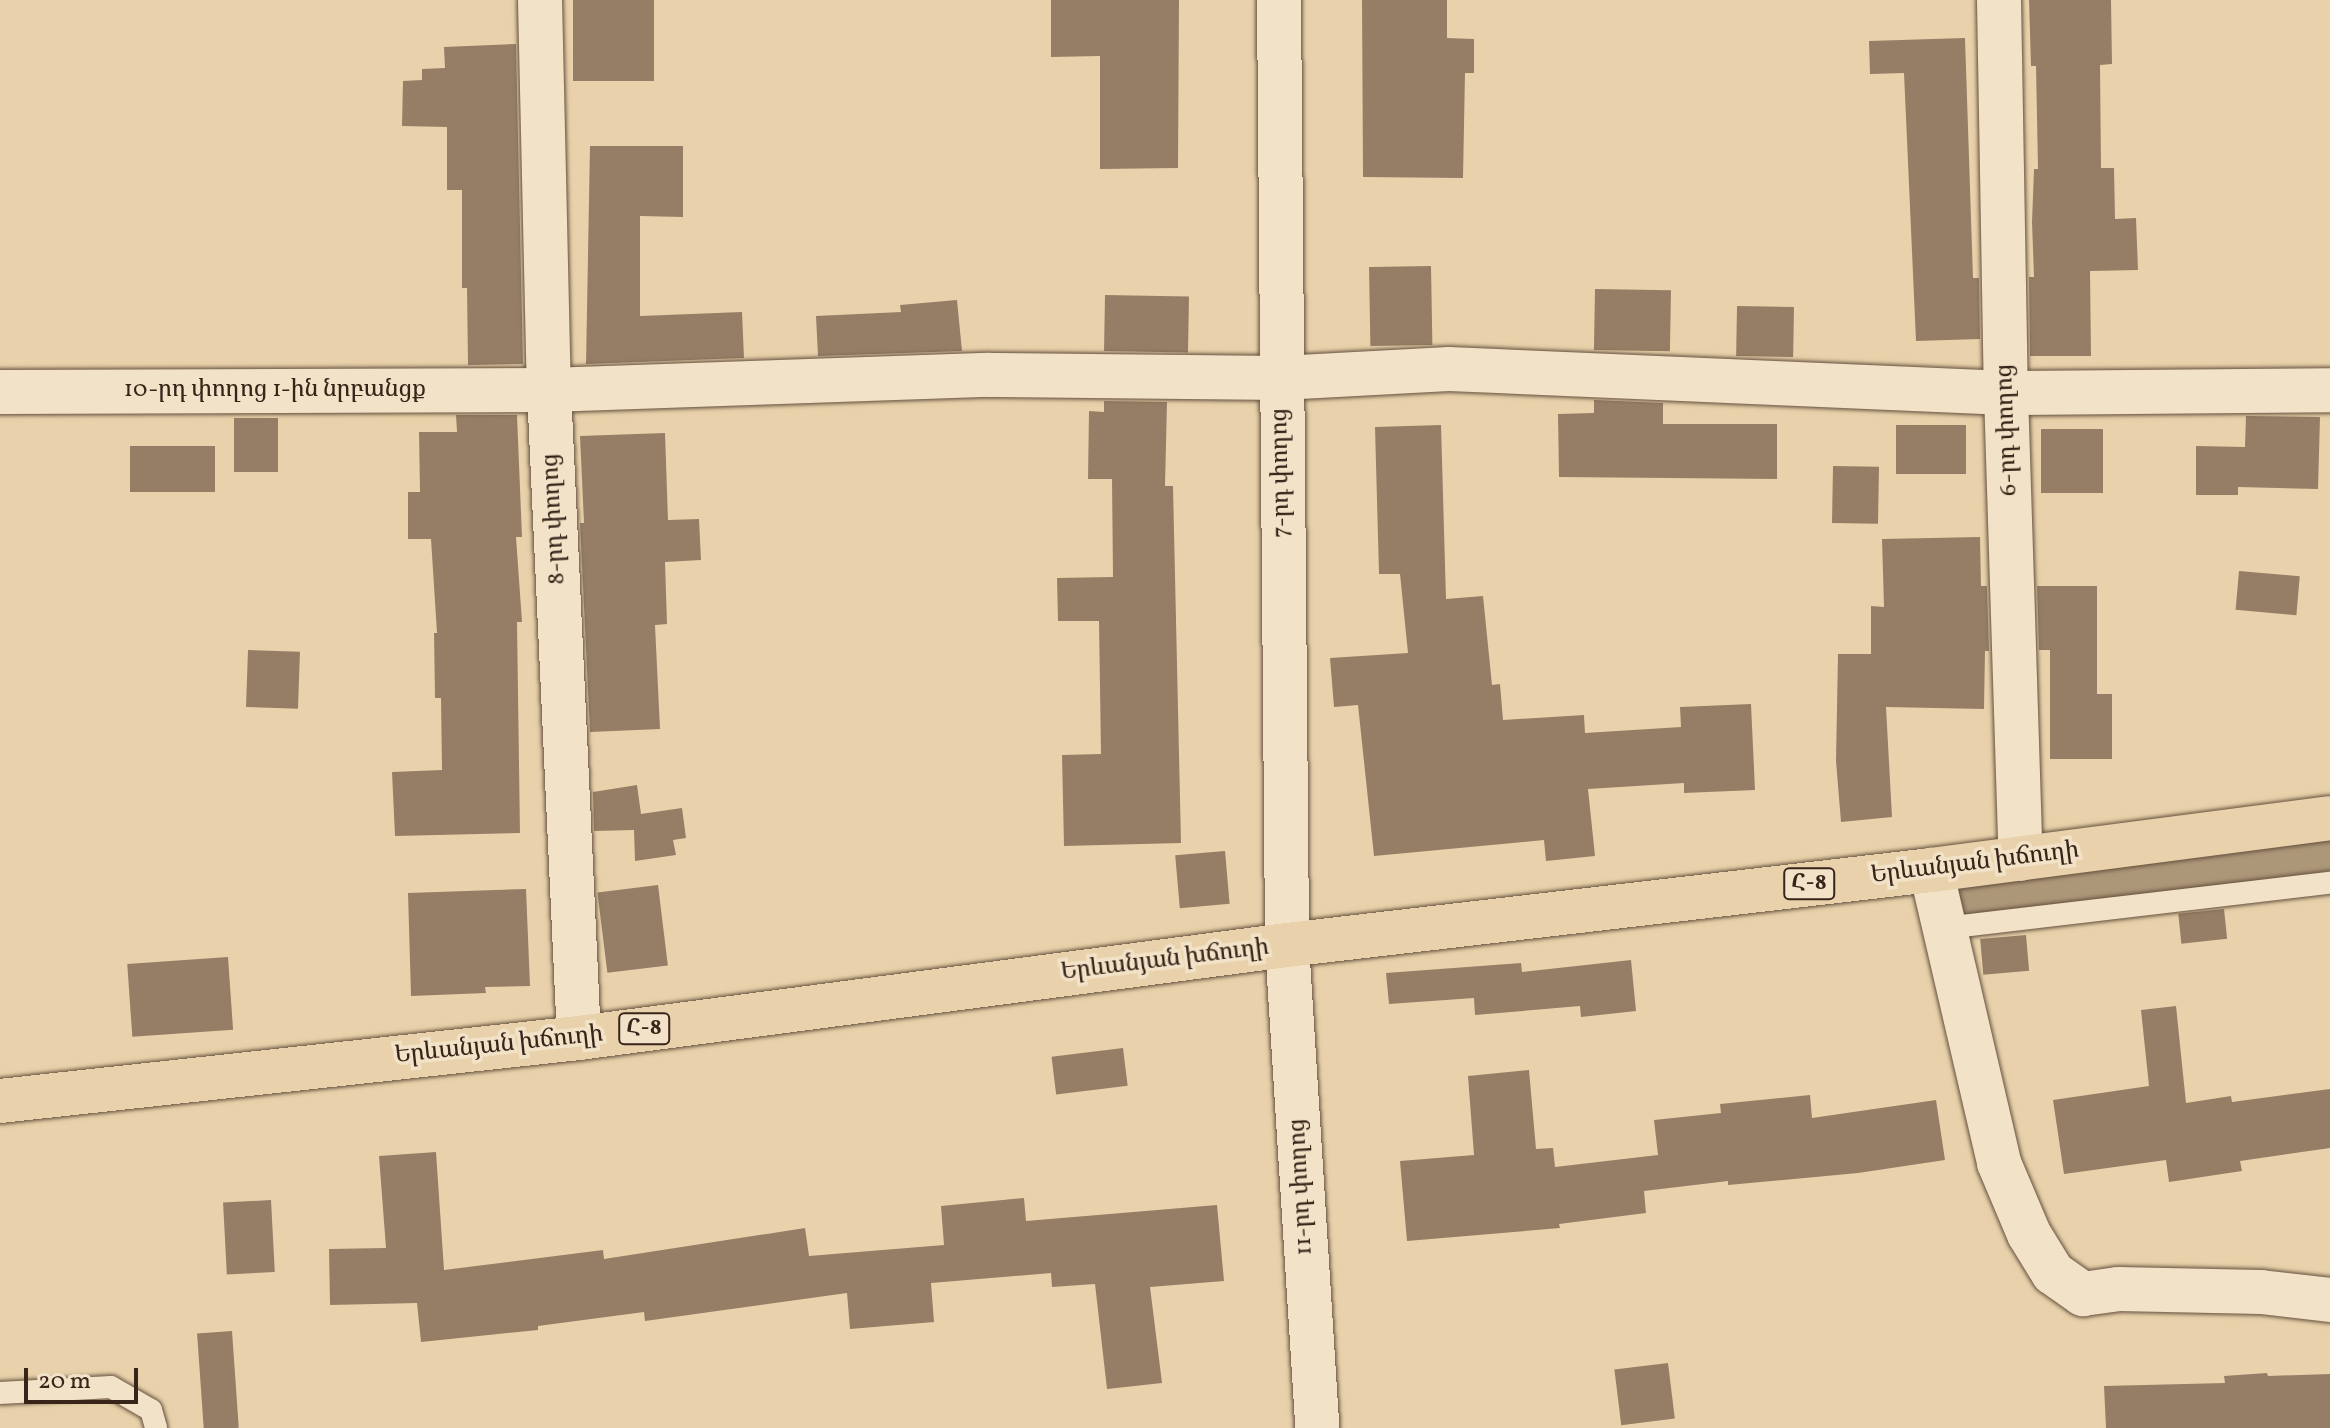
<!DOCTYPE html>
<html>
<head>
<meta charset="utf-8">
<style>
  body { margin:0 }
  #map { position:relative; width:2330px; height:1428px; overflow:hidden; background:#e9d2ab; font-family:Vollkorn,"Noto Serif Armenian",serif }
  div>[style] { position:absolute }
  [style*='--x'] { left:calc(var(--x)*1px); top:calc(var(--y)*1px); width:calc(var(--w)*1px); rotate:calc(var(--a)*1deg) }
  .canal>* { height:40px; margin:-20px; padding:0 20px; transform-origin:20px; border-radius:20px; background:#ad9779 }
  .building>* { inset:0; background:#957e65; transform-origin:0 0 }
  .roads { filter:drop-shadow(0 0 2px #65503e) drop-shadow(0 0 2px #65503e) }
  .service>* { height:22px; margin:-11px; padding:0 11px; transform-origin:11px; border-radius:11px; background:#f1e2c8 }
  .minor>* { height:44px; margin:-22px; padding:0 22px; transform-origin:22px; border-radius:22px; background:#f1e2c8 }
  .primary>* { height:44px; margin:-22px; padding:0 22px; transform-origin:22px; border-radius:22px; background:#e9d2ab }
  span { translate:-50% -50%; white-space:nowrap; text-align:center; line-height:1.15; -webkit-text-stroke:7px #f1e2c8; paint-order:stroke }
  .shield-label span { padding:2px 6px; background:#f1e2c8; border:2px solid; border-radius:6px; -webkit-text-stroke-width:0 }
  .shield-label { font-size:22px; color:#392419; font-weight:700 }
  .street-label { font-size:24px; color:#392419 }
  .scale { position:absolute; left:24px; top:1368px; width:114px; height:36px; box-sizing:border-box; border:4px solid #392419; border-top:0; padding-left:10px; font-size:24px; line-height:28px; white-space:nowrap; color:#392419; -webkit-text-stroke:6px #f1e2c8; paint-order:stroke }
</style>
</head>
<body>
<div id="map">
  <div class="canal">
    <div style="--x:1958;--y:901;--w:375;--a:-7.7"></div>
  </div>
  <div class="building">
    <div style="left:573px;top:0;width:81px;height:81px"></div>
    <div style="clip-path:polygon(1051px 0,1179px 0,1178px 168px,1100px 169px,1100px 56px,1051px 57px)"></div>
    <div style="clip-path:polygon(1362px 0,1447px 0,1447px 38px,1474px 39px,1474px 73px,1465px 73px,1463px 178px,1363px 177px)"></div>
    <div style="clip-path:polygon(2029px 0,2111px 0,2112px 64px,2100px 65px,2101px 168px,2114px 168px,2115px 219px,2136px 218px,2138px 270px,2090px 271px,2091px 356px,2030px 356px,2029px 277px,2034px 277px,2032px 222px,2034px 169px,2038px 169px,2036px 66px,2031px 66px)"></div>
    <div style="clip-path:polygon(1965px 38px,1973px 278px,1979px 278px,1980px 339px,1916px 341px,1904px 73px,1870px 74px,1869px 41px)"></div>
    <div style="clip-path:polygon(516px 44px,523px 364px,468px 365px,467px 288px,462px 288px,462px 190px,447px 190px,447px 127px,402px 126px,403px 81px,422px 80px,422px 69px,445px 68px,444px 47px)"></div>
    <div style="clip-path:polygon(590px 146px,683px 146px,683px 217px,640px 216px,640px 316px,742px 312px,744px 358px,586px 364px)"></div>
    <div style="left:1431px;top:266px;width:79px;height:62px;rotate:89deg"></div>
    <div style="left:1595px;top:289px;width:76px;height:61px;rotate:1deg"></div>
    <div style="left:1105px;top:295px;width:84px;height:56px;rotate:1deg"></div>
    <div style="clip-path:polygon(957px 300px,962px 351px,818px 356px,816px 316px,901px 312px,900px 305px)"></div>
    <div style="left:1737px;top:306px;width:57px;height:50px;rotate:1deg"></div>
    <div style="clip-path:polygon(1594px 400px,1663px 403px,1663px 424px,1777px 424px,1777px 479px,1559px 477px,1558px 414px,1594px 413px)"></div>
    <div style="clip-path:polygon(1104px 401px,1167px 402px,1165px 486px,1173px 486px,1181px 843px,1064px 846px,1062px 755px,1101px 754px,1099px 621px,1058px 621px,1057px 578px,1113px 577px,1112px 479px,1088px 479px,1089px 411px,1104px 412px)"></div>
    <div style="clip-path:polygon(456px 415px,517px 415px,522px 537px,516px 537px,522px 622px,517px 622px,520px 833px,395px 836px,392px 772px,442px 770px,441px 698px,435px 698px,434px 633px,437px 633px,431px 539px,408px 539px,408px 492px,420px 492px,419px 432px,457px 432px)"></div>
    <div style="clip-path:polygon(2246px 416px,2320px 417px,2318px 489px,2238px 487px,2238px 495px,2196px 495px,2196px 446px,2245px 447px)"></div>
    <div style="left:234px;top:418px;width:44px;height:54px"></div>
    <div style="clip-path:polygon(1441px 425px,1446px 599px,1483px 596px,1492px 685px,1500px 684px,1503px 720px,1584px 715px,1585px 733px,1681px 727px,1680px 707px,1751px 704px,1755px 790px,1684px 793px,1684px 783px,1588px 789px,1595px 856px,1546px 861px,1544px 840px,1374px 856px,1358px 705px,1334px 707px,1330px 658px,1408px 653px,1400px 574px,1379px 574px,1375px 427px)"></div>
    <div style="left:1966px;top:425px;width:49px;height:70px;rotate:90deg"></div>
    <div style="left:2041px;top:429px;width:62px;height:64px"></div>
    <div style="clip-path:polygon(665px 433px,668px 520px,699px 519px,701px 560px,665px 562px,667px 624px,655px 625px,660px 729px,590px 732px,580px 523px,584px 523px,580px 436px)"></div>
    <div style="left:215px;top:446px;width:46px;height:85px;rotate:90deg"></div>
    <div style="left:1833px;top:466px;width:46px;height:57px;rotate:1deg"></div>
    <div style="clip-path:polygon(1980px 537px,1981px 586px,1987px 586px,1989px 651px,1985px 651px,1984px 709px,1886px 707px,1892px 817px,1841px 822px,1836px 761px,1838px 654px,1871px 654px,1871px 606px,1884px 607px,1882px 539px)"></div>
    <div style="left:2239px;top:571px;width:61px;height:39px;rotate:5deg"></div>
    <div style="clip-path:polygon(2037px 586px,2097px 586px,2097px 694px,2112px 694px,2112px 759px,2050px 759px,2050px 650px,2039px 650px)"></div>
    <div style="left:248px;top:650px;width:52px;height:57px;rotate:2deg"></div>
    <div style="clip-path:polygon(637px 785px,641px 814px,682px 808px,686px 838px,673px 840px,676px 855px,635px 861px,634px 830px,594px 831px,593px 792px)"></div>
    <div style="left:1225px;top:851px;width:53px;height:50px;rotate:85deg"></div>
    <div style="left:658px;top:885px;width:81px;height:61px;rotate:83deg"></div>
    <div style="clip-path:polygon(526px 889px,530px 986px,485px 987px,486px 993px,411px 996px,408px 893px)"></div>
    <div style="left:2224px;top:909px;width:30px;height:46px;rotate:84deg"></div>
    <div style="left:2026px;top:935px;width:36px;height:46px;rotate:85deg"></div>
    <div style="left:228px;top:957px;width:73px;height:101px;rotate:86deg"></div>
    <div style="clip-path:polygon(1631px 960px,1636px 1011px,1581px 1017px,1580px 1006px,1475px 1015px,1474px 998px,1389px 1004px,1386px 973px,1521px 963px,1522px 972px)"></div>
    <div style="clip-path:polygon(2176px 1006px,2186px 1103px,2231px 1096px,2232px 1102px,2330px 1089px,2330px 1148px,2240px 1161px,2242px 1171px,2169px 1182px,2166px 1160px,2064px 1174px,2053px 1100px,2149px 1086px,2141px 1010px)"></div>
    <div style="left:1123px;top:1048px;width:38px;height:72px;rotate:83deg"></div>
    <div style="clip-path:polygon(1529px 1070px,1536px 1149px,1553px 1148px,1555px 1167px,1658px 1155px,1654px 1120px,1721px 1113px,1720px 1104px,1810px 1095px,1812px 1118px,1936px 1100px,1945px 1160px,1858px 1173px,1728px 1185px,1728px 1181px,1644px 1191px,1646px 1213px,1559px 1224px,1560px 1228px,1407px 1241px,1400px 1161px,1474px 1155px,1468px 1076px)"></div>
    <div style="clip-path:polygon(436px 1152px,444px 1270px,603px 1250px,604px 1259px,805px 1228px,809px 1256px,944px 1245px,941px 1206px,1024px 1198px,1026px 1221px,1217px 1205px,1224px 1281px,1150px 1287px,1162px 1383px,1107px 1389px,1095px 1284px,1052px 1287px,1051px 1273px,931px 1283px,934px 1322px,850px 1329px,847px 1293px,645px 1321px,644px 1312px,538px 1326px,538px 1330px,421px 1342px,417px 1303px,330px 1305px,329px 1249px,386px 1248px,379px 1156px)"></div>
    <div style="left:271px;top:1200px;width:72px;height:48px;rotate:87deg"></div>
    <div style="left:232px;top:1331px;width:97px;height:35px;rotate:86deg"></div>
    <div style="left:1668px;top:1363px;width:56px;height:54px;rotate:83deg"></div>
    <div style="clip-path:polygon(2267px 1373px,2268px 1376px,2330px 1374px,2330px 1428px,2106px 1428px,2104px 1386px,2225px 1383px,2224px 1376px)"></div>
  </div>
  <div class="roads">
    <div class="service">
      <div style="--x:1945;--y:928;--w:388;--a:-6.7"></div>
      <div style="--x:0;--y:1393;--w:111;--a:-3.1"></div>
      <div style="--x:111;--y:1387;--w:46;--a:29.9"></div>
      <div style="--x:151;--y:1410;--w:19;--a:74"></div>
    </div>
    <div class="minor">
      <div style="--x:540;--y:0;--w:390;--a:88.7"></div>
      <div style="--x:549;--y:390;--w:649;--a:87.35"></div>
      <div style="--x:1279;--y:0;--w:945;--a:89.51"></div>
      <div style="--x:1287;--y:945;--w:484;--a:86.4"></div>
      <div style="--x:1999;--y:0;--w:393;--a:89"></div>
      <div style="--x:2006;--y:393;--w:466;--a:88.2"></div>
      <div style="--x:0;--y:392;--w:549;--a:-0.21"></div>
      <div style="--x:549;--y:390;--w:440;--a:-2"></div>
      <div style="--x:989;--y:375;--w:292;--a:0.6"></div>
      <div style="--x:1281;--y:378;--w:168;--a:-3.1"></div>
      <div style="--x:1449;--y:369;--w:558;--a:2.47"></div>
      <div style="--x:2006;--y:393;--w:324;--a:-0.5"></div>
      <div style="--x:1931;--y:870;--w:301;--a:76.9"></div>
      <div style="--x:1999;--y:1163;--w:77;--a:67.1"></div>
      <div style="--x:2029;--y:1234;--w:46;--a:58.4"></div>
      <div style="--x:2053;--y:1273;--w:37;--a:35"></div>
      <div style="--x:2083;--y:1294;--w:35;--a:-8"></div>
      <div style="--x:2118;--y:1289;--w:143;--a:1.2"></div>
      <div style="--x:2261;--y:1292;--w:69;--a:6.6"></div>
    </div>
    <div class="primary">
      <div style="--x:0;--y:1101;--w:582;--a:-6.21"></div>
      <div style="--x:579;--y:1038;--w:714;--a:-7.48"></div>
      <div style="--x:1287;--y:945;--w:648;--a:-6.64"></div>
      <div style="--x:1931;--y:870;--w:402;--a:-7.4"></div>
    </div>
  </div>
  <div class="shield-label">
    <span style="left:1809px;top:884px">Հ-8</span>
    <span style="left:644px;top:1029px">Հ-8</span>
  </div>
  <div class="street-label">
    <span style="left:275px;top:391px">10-րդ փողոց 1-ին նրբանցք</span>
    <span style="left:2008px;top:430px;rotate:-92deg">6-րդ փողոց</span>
    <span style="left:1282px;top:473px;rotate:-91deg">7-րդ փողոց</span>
    <span style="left:555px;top:519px;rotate:-93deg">8-րդ փողոց</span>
    <span style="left:1975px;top:864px;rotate:-7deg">Երևանյան խճուղի</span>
    <span style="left:1165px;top:961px;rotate:-7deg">Երևանյան խճուղի</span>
    <span style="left:499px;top:1046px;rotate:-6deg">Երևանյան խճուղի</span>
    <span style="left:1302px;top:1187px;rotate:-93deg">11-րդ փողոց</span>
  </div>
  <div class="scale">20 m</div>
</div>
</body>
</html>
